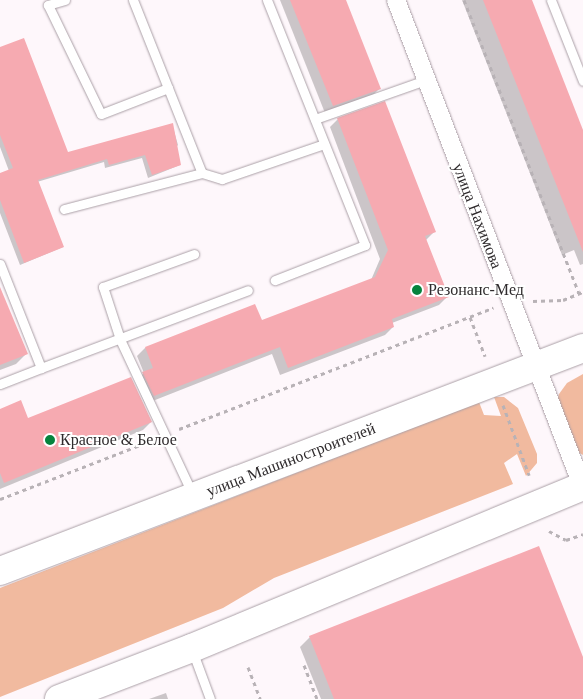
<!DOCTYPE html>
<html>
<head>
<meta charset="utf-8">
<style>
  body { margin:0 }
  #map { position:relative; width:583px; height:699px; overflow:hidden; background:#fef7fb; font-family:Georgia,serif }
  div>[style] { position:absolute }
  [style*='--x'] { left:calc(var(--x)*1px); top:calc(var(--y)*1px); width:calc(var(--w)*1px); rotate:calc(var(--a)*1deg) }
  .green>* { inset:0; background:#f1ba9f }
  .shadow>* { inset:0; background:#0003 }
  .building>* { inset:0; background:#f6aab1 }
  .path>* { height:3px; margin-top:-1.5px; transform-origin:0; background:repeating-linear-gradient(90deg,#b8b2b6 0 4px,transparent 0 8px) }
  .roads { filter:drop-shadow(0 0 1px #aba0a7) drop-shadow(0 0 1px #aba0a7) }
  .lane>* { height:9px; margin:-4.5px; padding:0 4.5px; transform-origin:4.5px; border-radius:4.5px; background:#fff }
  .street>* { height:18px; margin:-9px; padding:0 9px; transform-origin:9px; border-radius:9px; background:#fff }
  .primary>* { height:28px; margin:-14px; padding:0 14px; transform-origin:14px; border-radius:14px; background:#fff }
  .dots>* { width:14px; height:14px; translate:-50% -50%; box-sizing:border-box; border:2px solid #fff; border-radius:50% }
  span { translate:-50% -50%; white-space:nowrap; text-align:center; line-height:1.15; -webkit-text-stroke:4px #fff; paint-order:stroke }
  .street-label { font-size:16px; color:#2f2b2d }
  .poi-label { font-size:16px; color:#2f2b2d }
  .left { translate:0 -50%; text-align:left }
</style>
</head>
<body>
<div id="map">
  <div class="green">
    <div style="clip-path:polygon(583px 374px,583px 455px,578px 452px,556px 404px,559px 394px,567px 383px)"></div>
    <div style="clip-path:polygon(494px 397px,504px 397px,518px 408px,537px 454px,537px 463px,526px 476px,517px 454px,504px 463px,513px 484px,274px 578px,223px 608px,0 697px,0 588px,479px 402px,484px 415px,501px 416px)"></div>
  </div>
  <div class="shadow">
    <div style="clip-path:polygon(280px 0,345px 0,379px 89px,371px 97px,325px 113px)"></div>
    <div style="clip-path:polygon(462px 0,531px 0,583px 133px,583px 264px,580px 265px,574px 250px,562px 255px)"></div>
    <div style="clip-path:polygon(0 49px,67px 154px,172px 124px,178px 145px,174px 149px,180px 165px,148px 178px,142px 158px,105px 168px,104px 162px,37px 182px,63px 247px,20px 265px,0 213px,0 175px,9px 171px,0 147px)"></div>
    <div style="clip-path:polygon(338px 119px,434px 232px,426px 240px,447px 297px,439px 305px,392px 323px,393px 327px,385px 335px,280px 375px,272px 354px,145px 404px,135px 381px,144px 373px,137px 356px,145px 348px,261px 322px,371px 280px,380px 259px,330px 127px)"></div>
    <div style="clip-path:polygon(0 320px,26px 354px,16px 364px,0 370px)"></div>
    <div style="clip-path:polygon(0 410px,27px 419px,151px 422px,143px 430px,0 489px)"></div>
    <div style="clip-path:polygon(310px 637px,583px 661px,583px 699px,321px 699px,300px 647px)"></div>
    <div style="clip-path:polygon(166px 693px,168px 699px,149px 699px)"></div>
  </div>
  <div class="building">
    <div style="clip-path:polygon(290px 0,346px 0,381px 89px,333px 106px)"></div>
    <div style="clip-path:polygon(483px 0,532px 0,583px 130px,583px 252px)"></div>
    <div style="clip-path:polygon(24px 38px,68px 152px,173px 123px,181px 165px,152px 175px,145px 155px,109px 165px,107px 159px,38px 180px,64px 247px,24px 263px,0 200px,0 173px,13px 168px,0 135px,0 47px)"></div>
    <div style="clip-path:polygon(385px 101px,436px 232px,425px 236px,449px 297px,392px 319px,394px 327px,288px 368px,280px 347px,154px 396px,142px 372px,153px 368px,145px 347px,255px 304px,262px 320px,375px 277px,388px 250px,337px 118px)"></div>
    <div style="clip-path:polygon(0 287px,28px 354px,0 365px)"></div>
    <div style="clip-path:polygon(131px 377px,152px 422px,4px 483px,0 473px,0 409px,21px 400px,28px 418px)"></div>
    <div style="clip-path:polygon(539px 546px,583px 657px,583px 699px,334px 699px,309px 636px)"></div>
  </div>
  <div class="path">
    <div style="--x:464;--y:0;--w:315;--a:68.6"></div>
    <div style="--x:533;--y:301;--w:30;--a:-2"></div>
    <div style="--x:563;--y:300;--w:22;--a:-22"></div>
    <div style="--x:470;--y:317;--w:42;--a:69"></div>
    <div style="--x:503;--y:405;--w:75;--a:69.6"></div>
    <div style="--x:179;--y:429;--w:337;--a:-21.1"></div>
    <div style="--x:0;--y:499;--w:161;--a:-21.1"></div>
    <div style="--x:549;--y:531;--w:19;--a:28"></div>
    <div style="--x:566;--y:540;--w:18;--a:-19"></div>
    <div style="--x:304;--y:665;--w:36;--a:69"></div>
    <div style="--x:248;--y:667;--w:34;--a:69"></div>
  </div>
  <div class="roads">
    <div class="lane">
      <div style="--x:65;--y:0;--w:18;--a:164"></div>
      <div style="--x:48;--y:5;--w:121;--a:64.1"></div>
      <div style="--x:101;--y:114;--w:72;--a:-21.2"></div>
      <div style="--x:133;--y:0;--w:186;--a:68.3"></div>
      <div style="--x:267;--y:0;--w:264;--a:68.2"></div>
      <div style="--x:365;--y:245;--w:97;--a:158.7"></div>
      <div style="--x:551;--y:0;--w:87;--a:68.4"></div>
      <div style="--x:315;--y:119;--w:118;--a:-19.4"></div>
      <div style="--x:64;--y:209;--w:143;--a:-14.6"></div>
      <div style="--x:202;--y:173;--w:21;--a:17"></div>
      <div style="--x:222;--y:179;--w:108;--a:-18.9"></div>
      <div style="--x:0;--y:264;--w:112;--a:68.5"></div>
      <div style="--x:41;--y:368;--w:221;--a:-20.6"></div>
      <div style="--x:0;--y:384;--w:44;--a:-21.3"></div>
      <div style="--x:192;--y:493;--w:170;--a:-115.1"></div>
      <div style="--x:120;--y:339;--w:55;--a:-108.1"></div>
      <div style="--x:103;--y:287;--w:97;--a:-19.9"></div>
      <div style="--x:192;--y:650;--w:52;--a:69.8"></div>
    </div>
    <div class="street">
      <div style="--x:396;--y:0;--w:523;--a:69.03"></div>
    </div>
    <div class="primary">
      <div style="--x:0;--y:571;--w:624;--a:-20.93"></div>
      <div style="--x:59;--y:699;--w:142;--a:-21"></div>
      <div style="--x:192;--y:648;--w:423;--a:-22.5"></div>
    </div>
  </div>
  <div class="dots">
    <div style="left:417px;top:290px;background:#05833d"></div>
    <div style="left:50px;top:440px;background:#05833d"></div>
  </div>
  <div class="street-label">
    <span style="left:477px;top:216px;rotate:69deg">улица Нахимова</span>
    <span style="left:291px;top:460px;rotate:-21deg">улица Машиностроителей</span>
  </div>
  <div class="poi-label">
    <span class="left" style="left:428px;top:290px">Резонанс-Мед</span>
    <span class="left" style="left:60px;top:440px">Красное &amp; Белое</span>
  </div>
</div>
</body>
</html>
